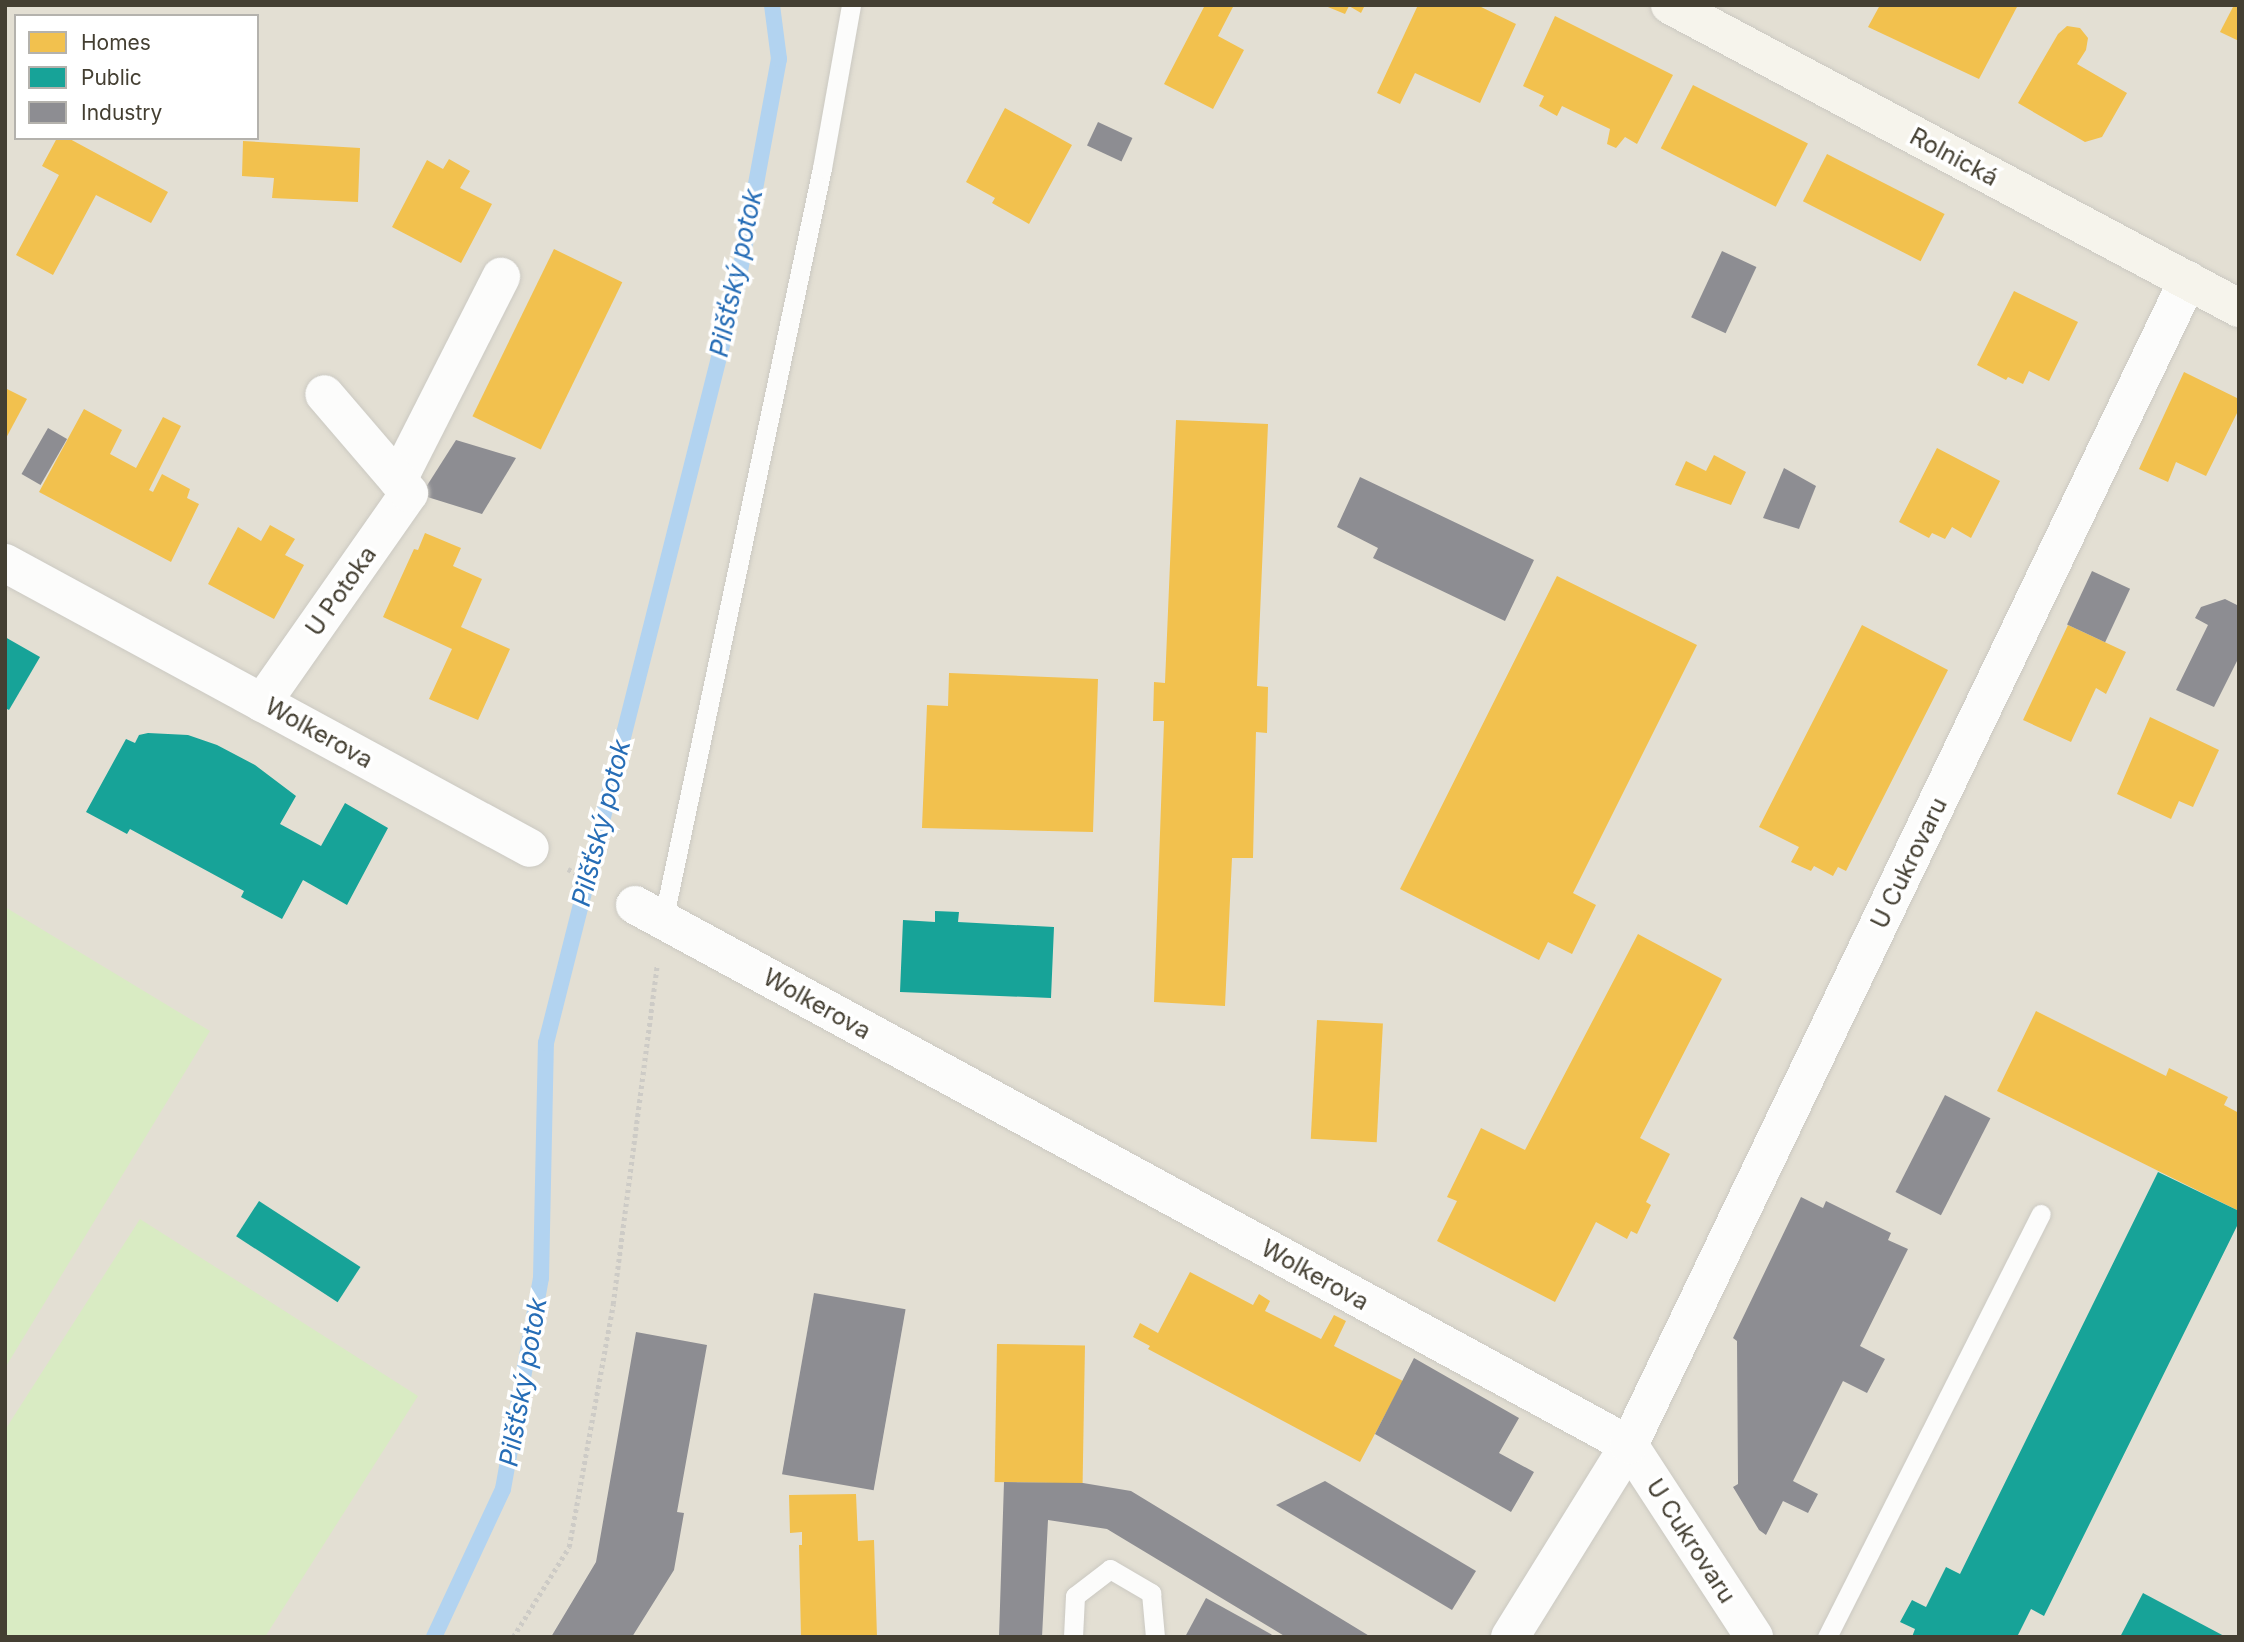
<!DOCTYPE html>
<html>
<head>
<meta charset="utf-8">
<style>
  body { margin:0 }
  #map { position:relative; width:2244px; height:1642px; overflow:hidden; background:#eeede6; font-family:Inter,sans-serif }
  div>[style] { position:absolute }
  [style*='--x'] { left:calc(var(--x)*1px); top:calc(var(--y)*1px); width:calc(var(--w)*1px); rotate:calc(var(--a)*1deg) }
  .residential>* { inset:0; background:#e3dfd3 }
  .green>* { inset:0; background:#d9ebc3 }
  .homes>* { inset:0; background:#f2c14e; transform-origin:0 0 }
  .public>* { inset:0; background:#17a398; transform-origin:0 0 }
  .industry>* { inset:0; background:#8d8d92; transform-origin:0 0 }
  .stream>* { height:16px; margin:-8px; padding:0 8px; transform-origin:8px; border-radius:8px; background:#b2d3f0 }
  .path>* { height:4.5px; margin-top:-2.25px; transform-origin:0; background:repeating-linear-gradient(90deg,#cdcbc6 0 3.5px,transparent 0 7px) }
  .roads { filter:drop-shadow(0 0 2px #cbc9c2) drop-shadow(0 0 2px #cbc9c2) }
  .lane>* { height:19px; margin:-9.5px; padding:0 9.5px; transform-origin:9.5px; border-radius:9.5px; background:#fcfcfb }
  .street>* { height:38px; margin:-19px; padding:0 19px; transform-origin:19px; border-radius:19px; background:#fcfcfb }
  .secondary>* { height:38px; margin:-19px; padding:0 19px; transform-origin:19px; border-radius:19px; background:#f6f4ec }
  span { translate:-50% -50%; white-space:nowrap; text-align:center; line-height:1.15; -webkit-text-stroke:7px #fff; paint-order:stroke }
  .street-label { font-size:24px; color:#443f32 }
  .water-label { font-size:26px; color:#266db6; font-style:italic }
  .frame { position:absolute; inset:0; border:7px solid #443f32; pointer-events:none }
  .legend { position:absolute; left:14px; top:14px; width:245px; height:126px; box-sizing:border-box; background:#fff; border:2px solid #b4b2ad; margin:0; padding:9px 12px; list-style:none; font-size:21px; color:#443f32 }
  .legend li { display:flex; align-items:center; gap:14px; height:35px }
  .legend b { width:35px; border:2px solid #b4b2ad }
</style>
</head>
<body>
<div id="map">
  <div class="residential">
    <div style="clip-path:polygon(evenodd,5px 5px,2239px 5px,2239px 1637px,5px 1637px,5px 5px,16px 16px,257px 16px,257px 138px,16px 138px,16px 16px)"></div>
  </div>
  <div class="green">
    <div style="clip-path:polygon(5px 907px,210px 1031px,5px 1368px)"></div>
    <div style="clip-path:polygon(140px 1219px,418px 1396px,265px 1637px,5px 1637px,5px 1430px)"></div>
  </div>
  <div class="homes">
    <div style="clip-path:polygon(1205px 5px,1234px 5px,1218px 36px,1244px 50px,1213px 109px,1164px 84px)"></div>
    <div style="clip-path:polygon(1323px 5px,1365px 5px,1361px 13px,1349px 6px,1345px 14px)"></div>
    <div style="clip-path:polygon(1418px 5px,1477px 5px,1516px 24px,1480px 103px,1415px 73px,1400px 104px,1377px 93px)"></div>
    <div style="clip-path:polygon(1880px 5px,2018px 5px,1979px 79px,1868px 27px)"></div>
    <div style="clip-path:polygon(2234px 5px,2239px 5px,2239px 41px,2220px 32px)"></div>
    <div style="clip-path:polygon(1555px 16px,1673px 75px,1637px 144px,1625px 137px,1616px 148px,1607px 144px,1610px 129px,1562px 106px,1557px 116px,1539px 106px,1544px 96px,1523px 86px)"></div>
    <div style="clip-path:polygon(2067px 26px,2080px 28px,2088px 38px,2086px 50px,2077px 64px,2127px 93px,2102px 137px,2085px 142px,2018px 103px,2058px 34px)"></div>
    <div style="left:1693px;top:85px;width:129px;height:71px;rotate:27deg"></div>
    <div style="clip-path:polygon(1005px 108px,1072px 145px,1029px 224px,992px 203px,995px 198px,966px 182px)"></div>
    <div style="clip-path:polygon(57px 138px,68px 138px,168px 192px,151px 223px,96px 195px,53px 275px,16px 255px,59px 175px,42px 166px)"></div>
    <div style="clip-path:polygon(243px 141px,360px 148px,358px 202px,272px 198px,274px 178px,242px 176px)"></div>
    <div style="left:1827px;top:154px;width:132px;height:53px;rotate:27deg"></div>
    <div style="clip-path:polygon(449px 159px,470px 171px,460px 188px,492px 204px,461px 263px,392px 227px,427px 160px,443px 169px)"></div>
    <div style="left:554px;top:249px;width:76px;height:186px;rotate:26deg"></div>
    <div style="clip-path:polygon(2014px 291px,2078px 322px,2049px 381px,2029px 371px,2023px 384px,2008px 377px,2006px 380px,1977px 365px)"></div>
    <div style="clip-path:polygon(2184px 372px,2239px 399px,2239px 409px,2206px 476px,2176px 462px,2168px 482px,2139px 469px)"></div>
    <div style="clip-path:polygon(5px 388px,27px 399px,5px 440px)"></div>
    <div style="clip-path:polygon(84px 409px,122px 430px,110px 454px,136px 468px,163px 417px,181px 426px,149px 490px,153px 492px,162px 474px,190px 489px,187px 498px,199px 504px,171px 562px,39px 492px)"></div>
    <div style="clip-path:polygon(1176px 420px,1268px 424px,1257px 686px,1268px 687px,1267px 733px,1256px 732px,1253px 858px,1232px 858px,1225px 1006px,1154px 1002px,1164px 721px,1153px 721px,1154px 682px,1165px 683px)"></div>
    <div style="clip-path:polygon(1937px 448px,2000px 481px,1971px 538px,1952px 527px,1945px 539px,1932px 533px,1929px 538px,1899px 522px)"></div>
    <div style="clip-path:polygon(1714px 455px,1746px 472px,1731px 505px,1675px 485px,1686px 461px,1706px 471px)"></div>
    <div style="clip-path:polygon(270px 525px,295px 539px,285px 555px,304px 565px,274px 619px,208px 584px,238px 527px,261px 541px)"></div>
    <div style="clip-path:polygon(425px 533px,461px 548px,453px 566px,482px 579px,461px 627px,510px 649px,478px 720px,429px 699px,452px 649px,383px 617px,414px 549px,418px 550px)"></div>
    <div style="clip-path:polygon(1557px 576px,1697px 645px,1573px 893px,1596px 905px,1572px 954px,1548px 942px,1539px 960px,1400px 889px)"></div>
    <div style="clip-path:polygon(1862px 625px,1948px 670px,1846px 871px,1838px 867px,1833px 876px,1814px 866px,1811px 871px,1791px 862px,1799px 847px,1759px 827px)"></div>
    <div style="clip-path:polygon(2068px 625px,2126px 652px,2106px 694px,2096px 688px,2071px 742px,2023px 720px)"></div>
    <div style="clip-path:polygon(949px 673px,1098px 679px,1093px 832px,922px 828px,927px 705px,948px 706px)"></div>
    <div style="clip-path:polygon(2150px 717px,2219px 750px,2193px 807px,2179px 801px,2171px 819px,2117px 794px)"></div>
    <div style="clip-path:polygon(1638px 934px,1722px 979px,1640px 1138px,1670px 1154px,1646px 1202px,1651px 1205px,1637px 1234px,1631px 1231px,1627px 1239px,1596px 1222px,1555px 1302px,1437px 1241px,1457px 1201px,1447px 1197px,1481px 1128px,1525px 1150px)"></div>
    <div style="clip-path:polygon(2036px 1011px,2166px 1076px,2169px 1068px,2228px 1097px,2224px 1105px,2239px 1113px,2239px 1211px,1997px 1091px)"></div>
    <div style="left:1317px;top:1020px;width:66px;height:119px;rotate:3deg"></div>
    <div style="clip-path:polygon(1190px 1272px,1253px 1305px,1259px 1294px,1270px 1301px,1265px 1311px,1321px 1339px,1334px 1315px,1346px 1321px,1334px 1346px,1403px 1381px,1360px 1462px,1148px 1349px,1150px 1346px,1133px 1337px,1140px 1323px,1158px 1333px)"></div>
    <div style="left:997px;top:1344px;width:88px;height:138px;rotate:1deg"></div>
    <div style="clip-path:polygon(856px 1494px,858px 1541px,874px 1540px,877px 1637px,801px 1637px,799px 1545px,802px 1545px,802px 1532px,790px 1533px,789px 1495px)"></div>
  </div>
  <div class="public">
    <div style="clip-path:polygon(5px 637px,40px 657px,9px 710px,5px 708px)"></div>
    <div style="clip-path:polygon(148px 733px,188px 735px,217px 745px,255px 765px,296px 796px,280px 824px,321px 846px,345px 803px,388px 828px,347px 905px,303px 880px,282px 919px,241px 897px,244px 891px,130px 829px,127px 834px,86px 812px,126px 739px,135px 743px,139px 735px)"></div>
    <div style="clip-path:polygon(935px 911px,959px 912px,958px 922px,1054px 927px,1051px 998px,900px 992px,903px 920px,935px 922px)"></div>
    <div style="clip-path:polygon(2158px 1172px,2239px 1211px,2239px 1222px,2044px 1616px,2031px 1609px,2017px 1637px,1912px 1637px,1915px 1629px,1900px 1622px,1912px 1600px,1926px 1607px,1946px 1567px,1960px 1574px)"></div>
    <div style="left:259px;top:1201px;width:121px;height:42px;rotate:33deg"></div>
    <div style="clip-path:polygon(2143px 1593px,2226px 1637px,2120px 1637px)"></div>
  </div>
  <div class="industry">
    <div style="left:1098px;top:122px;width:38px;height:26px;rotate:25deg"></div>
    <div style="left:1722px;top:251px;width:38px;height:73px;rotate:25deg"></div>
    <div style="left:48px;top:428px;width:22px;height:53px;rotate:30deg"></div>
    <div style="clip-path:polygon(456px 440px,516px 458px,482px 514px,421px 495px)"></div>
    <div style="clip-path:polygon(1784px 468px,1816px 486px,1799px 529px,1763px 518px)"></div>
    <div style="clip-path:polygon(1360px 477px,1534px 560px,1505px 621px,1373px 558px,1378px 548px,1337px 527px)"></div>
    <div style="left:2092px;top:571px;width:42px;height:59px;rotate:25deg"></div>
    <div style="clip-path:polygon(2225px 599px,2239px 606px,2239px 657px,2214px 707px,2176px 690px,2208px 625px,2195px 618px,2201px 607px)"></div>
    <div style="left:1945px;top:1095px;width:51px;height:109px;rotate:27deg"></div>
    <div style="clip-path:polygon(1801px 1197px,1823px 1208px,1826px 1201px,1891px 1233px,1888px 1240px,1908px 1249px,1860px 1346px,1885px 1359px,1867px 1393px,1843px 1381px,1793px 1481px,1818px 1494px,1808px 1513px,1783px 1501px,1766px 1535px,1759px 1530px,1733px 1487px,1738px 1484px,1737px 1341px,1733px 1338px)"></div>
    <div style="left:814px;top:1293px;width:93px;height:184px;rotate:10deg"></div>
    <div style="clip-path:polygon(636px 1332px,707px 1345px,677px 1512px,684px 1513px,674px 1570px,632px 1637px,551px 1637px,596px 1562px)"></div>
    <div style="clip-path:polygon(1414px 1358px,1519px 1418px,1499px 1453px,1534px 1472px,1511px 1512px,1375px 1434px)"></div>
    <div style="clip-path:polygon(1325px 1481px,1476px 1571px,1452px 1610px,1276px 1505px)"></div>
    <div style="clip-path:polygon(1004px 1482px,1083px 1483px,1131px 1491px,1371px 1637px,1286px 1637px,1107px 1529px,1048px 1520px,1042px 1637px,999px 1637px)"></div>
    <div style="clip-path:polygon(1206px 1598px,1244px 1619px,1276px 1637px,1185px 1637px)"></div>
  </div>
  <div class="stream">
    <div style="--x:434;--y:1637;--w:163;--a:-65"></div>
    <div style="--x:503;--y:1489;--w:214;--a:-79.8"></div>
    <div style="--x:541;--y:1278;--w:235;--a:-88.8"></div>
    <div style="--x:546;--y:1043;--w:785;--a:-75.84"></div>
    <div style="--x:738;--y:282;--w:227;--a:-79.6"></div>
    <div style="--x:779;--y:59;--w:54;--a:-97.4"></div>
  </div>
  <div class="path">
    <div style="--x:568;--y:869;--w:33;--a:27"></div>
    <div style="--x:513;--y:1637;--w:106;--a:-58.1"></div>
    <div style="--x:569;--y:1547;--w:247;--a:-79.7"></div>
    <div style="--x:613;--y:1304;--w:340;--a:-82.6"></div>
  </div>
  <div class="roads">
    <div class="lane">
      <div style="--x:663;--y:921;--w:770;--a:-78.08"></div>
      <div style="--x:822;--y:168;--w:166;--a:-79.9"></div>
      <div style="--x:1073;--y:1637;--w:41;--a:-87.2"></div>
      <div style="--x:1075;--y:1596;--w:44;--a:-37.6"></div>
      <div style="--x:1110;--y:1569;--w:48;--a:30.3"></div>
      <div style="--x:1151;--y:1593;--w:44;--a:84.8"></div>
      <div style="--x:1827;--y:1637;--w:474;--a:-63.2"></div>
    </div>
    <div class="street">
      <div style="--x:398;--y:480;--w:228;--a:-63.1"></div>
      <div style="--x:5;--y:563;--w:597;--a:28.5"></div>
      <div style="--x:262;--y:703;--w:256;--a:-55"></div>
      <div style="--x:409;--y:493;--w:130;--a:-130.6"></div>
      <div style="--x:635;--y:905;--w:1131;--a:28.51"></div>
      <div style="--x:1629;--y:1445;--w:229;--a:56.9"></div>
      <div style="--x:1510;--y:1637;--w:226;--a:-58.2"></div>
      <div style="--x:1629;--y:1445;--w:1292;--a:-64.37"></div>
    </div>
    <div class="secondary">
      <div style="--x:1670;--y:5;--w:645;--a:28.04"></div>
    </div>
  </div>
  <div class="street-label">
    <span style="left:1954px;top:157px;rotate:28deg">Rolnická</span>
    <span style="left:341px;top:591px;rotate:-55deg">U Potoka</span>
    <span style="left:319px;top:733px;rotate:29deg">Wolkerova</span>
    <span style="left:1909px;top:863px;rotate:-64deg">U Cukrovaru</span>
    <span style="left:817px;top:1004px;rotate:29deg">Wolkerova</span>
    <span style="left:1315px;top:1275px;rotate:29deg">Wolkerova</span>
    <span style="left:1691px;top:1541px;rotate:57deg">U Cukrovaru</span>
  </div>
  <div class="water-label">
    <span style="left:736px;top:273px;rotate:-78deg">Pilšťský potok</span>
    <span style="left:601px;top:823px;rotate:-76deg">Pilšťský potok</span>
    <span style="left:523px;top:1382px;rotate:-80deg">Pilšťský potok</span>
  </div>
  <div class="frame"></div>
  <ul class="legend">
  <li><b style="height:19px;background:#f2c14e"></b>Homes</li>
  <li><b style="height:19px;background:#17a398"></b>Public</li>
  <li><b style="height:19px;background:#8d8d92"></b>Industry</li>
  </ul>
</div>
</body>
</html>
